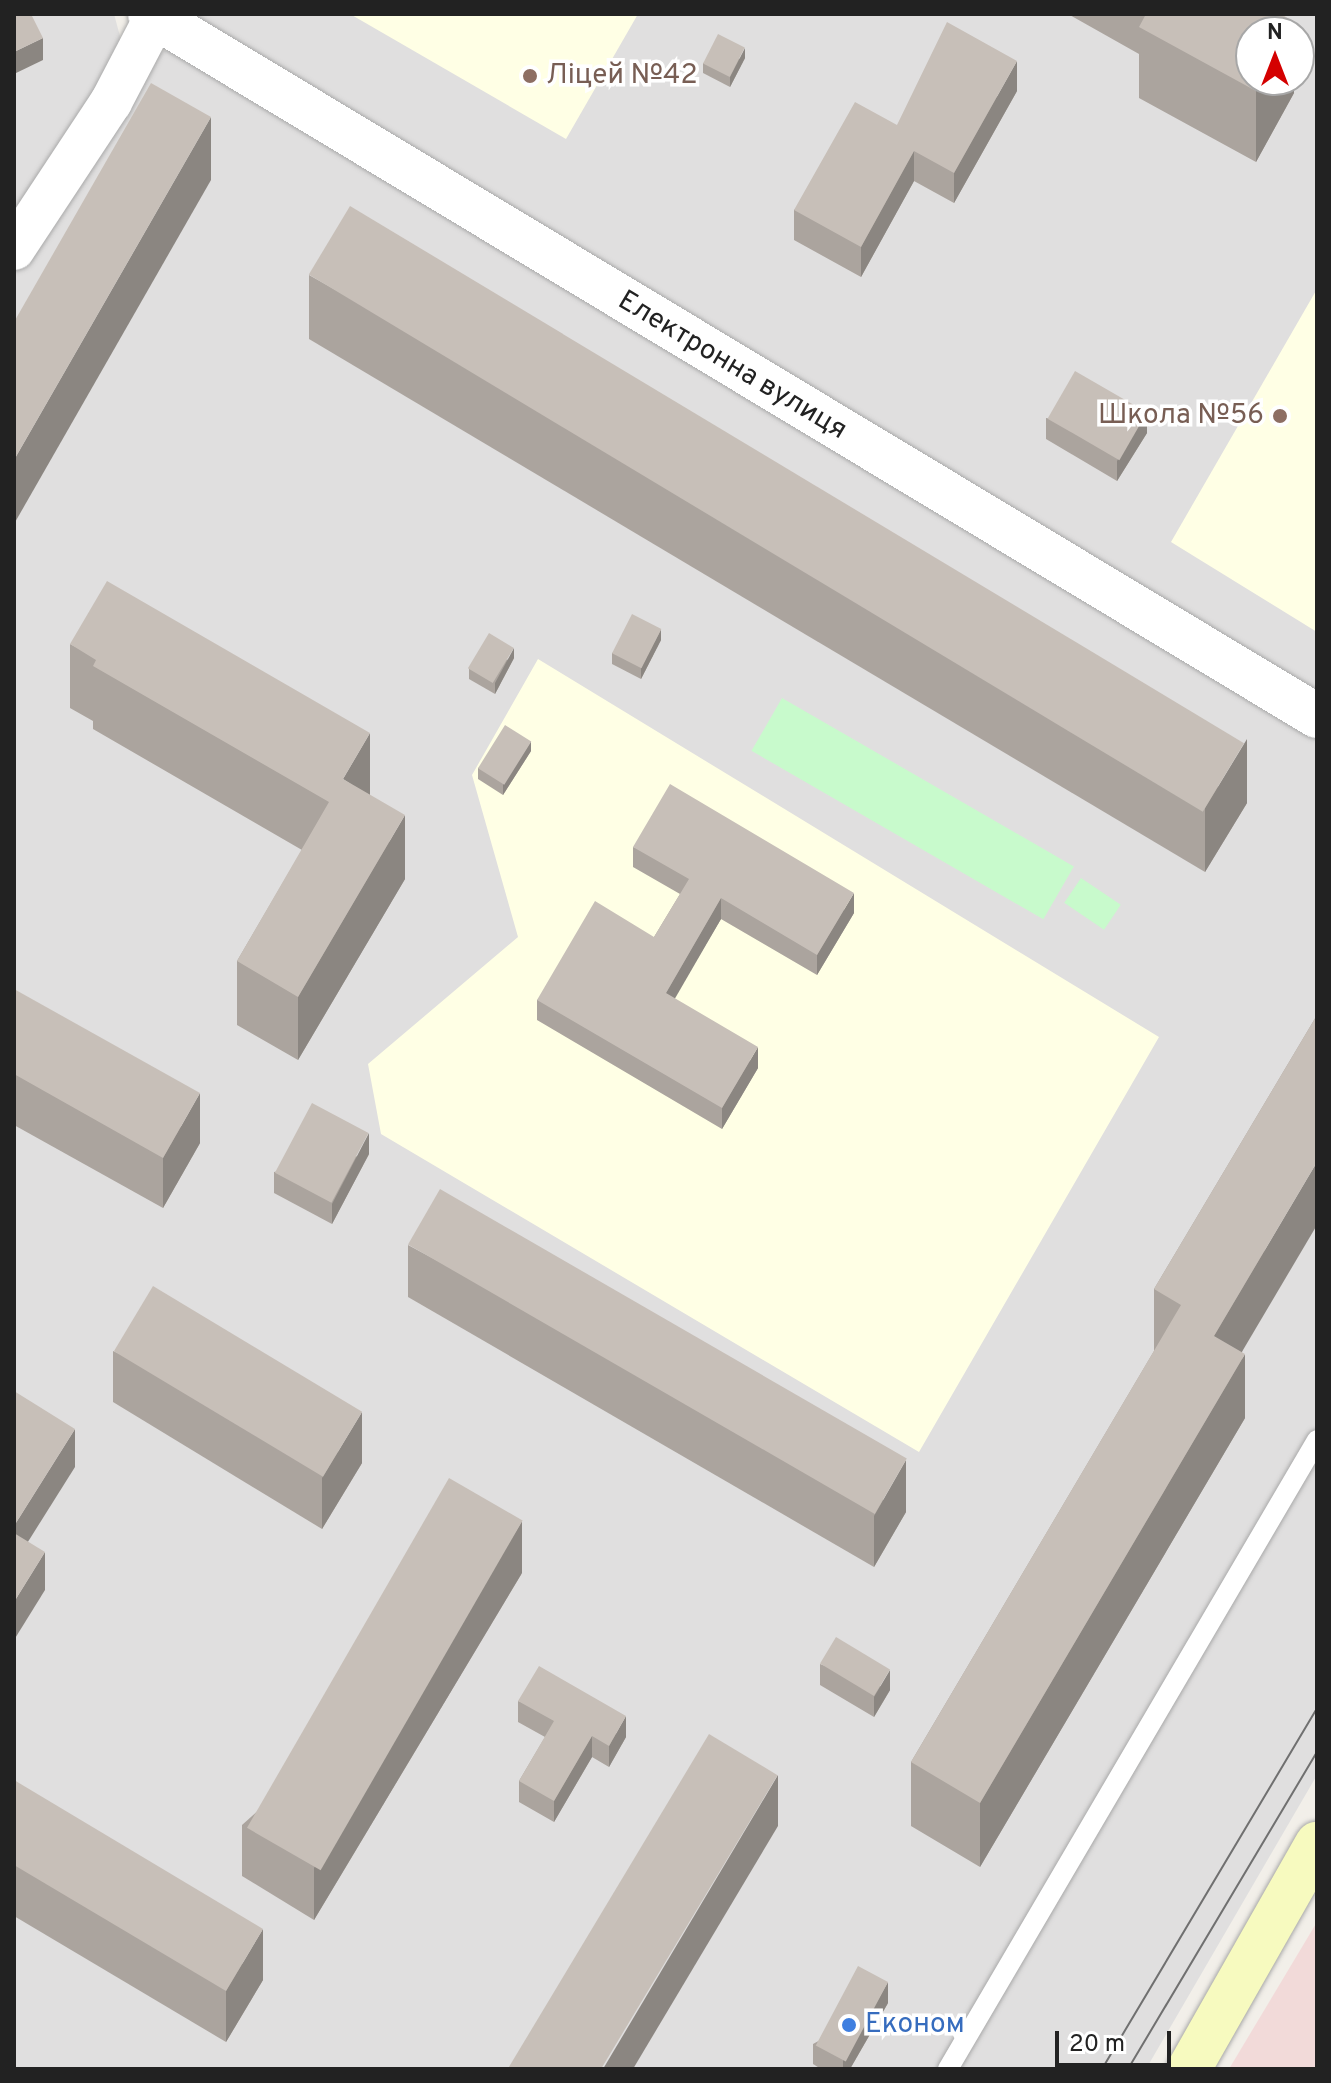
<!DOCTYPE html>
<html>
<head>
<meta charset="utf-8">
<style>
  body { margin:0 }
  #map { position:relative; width:1331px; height:2083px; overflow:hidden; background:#f2efe9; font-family:Overpass,sans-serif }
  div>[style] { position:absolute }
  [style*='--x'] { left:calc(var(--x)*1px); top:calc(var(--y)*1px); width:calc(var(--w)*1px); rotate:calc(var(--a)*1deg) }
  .residential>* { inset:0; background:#e0dfdf }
  .commercial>* { inset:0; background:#f2dad9 }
  .education>* { inset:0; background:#ffffe5 }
  .park>* { inset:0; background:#c8facc; transform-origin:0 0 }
  .roads { filter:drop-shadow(0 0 2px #a9a9a9) drop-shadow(0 0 2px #a9a9a9) }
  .service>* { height:20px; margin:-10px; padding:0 10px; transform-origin:10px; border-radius:10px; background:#fff }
  .minor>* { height:42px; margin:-21px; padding:0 21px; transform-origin:21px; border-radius:21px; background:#fff }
  .tertiary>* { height:44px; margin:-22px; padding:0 22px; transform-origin:22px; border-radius:22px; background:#fff }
  .secondary>* { height:44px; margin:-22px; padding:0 22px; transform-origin:22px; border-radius:22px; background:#f7fabf }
  .tram>* { height:2px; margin:-1px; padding:0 1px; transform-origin:1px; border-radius:1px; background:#707070 }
  .wall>* { inset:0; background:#aba49e }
  .shaded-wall>* { inset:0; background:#8b8681 }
  .building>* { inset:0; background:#c7bfb8; transform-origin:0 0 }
  .dots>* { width:22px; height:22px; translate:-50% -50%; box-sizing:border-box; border:4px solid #fff; border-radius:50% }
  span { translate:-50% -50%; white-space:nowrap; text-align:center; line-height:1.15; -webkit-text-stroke:7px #fff; paint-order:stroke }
  .education-label { font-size:28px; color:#785e54 }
  .left { translate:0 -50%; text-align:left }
  .right { translate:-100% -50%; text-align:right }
  .street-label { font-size:28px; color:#222 }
  .shop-label { font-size:28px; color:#366cbe }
  .frame { position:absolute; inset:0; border:16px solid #222; pointer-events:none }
  .north { position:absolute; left:1235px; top:16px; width:80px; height:80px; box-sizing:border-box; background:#fff; border:2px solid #a7a7a7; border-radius:50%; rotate:0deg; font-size:22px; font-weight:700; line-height:32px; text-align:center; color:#222 }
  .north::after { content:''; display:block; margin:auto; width:28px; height:36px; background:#d40000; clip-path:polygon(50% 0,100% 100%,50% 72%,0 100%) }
  .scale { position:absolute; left:1055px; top:2031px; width:116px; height:36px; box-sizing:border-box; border:4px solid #222; border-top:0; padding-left:10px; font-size:24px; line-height:28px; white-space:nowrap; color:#222; -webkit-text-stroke:6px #fff; paint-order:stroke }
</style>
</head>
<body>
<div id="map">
  <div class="residential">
    <div style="clip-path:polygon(14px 14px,114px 14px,121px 40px,120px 55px,14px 232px)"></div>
    <div style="clip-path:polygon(evenodd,191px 14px,1317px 14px,1317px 696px,191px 14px,1251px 32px,1299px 32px,1299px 80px,1251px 80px,1251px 32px)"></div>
    <div style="clip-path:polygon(175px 49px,1317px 735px,1317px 1775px,1146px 2069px,14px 2069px,14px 268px,155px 53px)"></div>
  </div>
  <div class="commercial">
    <div style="clip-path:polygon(1317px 1922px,1317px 2069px,1229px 2069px)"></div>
  </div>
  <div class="education">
    <div style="clip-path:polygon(350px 14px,638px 14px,566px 139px)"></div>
    <div style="clip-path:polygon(1317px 289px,1317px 632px,1171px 542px)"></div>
    <div style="clip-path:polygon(538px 659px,1159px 1037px,919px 1452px,381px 1134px,368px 1064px,518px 937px,472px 775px)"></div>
  </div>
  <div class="park">
    <div style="left:782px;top:698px;width:337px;height:61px;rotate:30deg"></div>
    <div style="left:1081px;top:878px;width:48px;height:30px;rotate:34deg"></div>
  </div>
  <div class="roads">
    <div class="service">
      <div style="--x:948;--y:2069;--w:729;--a:-59.6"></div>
    </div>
    <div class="minor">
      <div style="--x:14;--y:249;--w:176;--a:-56.6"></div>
      <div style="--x:111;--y:102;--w:95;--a:-62.4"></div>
    </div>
    <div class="tertiary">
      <div style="--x:150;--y:14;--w:1362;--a:31.03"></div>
    </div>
    <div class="secondary">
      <div style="--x:1189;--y:2069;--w:259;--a:-60.4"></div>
    </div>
  </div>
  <div class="tram">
    <div style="--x:1102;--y:2069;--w:419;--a:-59.2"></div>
    <div style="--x:1128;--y:2069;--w:369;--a:-59.2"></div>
  </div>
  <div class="wall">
    <div style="clip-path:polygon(1068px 14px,1261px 14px,1294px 32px,1294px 93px,1256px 162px,1139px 98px,1139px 54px)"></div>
    <div style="clip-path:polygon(745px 58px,730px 87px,703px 73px,703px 63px)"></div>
    <div style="clip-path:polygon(1017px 91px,954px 203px,914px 181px,861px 277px,794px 240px,794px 210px,897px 125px)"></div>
    <div style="clip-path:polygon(309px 275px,1247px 803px,1205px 872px,309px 339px)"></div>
    <div style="clip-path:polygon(1046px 418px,1147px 433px,1117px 481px,1046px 439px)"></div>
    <div style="clip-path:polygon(661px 640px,641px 679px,612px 664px,612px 653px)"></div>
    <div style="clip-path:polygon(70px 644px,370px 795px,405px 879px,298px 1060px,237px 1025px,237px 961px,302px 850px,93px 729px,93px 721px,70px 708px)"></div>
    <div style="clip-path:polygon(514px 658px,495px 694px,469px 679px,469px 669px)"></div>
    <div style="clip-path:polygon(531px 751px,503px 795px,478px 779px,478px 768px)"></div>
    <div style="clip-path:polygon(633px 847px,854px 913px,817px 975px,721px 919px,674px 998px,758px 1068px,722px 1129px,537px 1020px,537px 1000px,654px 937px,680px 894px,633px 867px)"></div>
    <div style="clip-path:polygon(14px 989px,200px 1143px,163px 1208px,14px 1125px)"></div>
    <div style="clip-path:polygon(1317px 1015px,1242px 1352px,1245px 1418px,980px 1867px,911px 1826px,911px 1762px,1154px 1351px,1154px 1289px)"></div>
    <div style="clip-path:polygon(369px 1154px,332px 1224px,274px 1193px,274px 1172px)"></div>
    <div style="clip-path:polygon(408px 1245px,906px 1512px,874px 1567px,408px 1297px)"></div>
    <div style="clip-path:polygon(113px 1351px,362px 1463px,322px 1529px,113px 1402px)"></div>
    <div style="clip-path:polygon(522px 1573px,314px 1920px,242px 1876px,242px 1825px)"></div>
    <div style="clip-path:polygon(820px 1664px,890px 1690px,874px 1717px,820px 1685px)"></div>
    <div style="clip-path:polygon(518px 1701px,626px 1737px,609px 1767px,592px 1757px,554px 1822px,519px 1802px,519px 1781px,545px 1737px,518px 1722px)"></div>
    <div style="clip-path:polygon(14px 1780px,263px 1980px,226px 2042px,14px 1916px)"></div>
    <div style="clip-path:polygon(888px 2003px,850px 2069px,821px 2069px,813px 2064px,813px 2044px)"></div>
  </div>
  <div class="shaded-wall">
    <div style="clip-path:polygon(1294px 22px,1294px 32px,1288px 32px)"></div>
    <div style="clip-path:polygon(43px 38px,43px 60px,14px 74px,14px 52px)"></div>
    <div style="clip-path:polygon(745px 48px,745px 58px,730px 87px,730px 77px)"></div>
    <div style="clip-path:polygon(1017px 61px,1017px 91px,954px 203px,954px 173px)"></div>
    <div style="clip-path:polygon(1262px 80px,1294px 80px,1294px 93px,1256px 162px,1256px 91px)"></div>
    <div style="clip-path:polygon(211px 117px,211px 180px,14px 524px,14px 460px)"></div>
    <div style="clip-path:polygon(914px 151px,914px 181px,861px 277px,861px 247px)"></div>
    <div style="clip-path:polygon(1147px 412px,1147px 433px,1117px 481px,1117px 461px)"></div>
    <div style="clip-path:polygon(661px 629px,661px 640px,641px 679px,641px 668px)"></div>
    <div style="clip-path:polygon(514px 648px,514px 658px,495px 694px,495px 683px)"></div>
    <div style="clip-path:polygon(370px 733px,370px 797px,343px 779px)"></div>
    <div style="clip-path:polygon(1247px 739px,1247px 803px,1205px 872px,1205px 808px)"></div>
    <div style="clip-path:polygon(531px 741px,531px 751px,503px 795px,503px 785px)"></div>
    <div style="clip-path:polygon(405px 815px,405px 879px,298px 1060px,298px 997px)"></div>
    <div style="clip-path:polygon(854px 893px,854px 913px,817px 975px,817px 955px)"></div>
    <div style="clip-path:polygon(721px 898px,721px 919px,666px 1014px,666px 993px)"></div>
    <div style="clip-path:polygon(758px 1047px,758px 1068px,722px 1129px,722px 1108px)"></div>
    <div style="clip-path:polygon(200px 1093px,200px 1143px,163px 1208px,163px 1158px)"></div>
    <div style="clip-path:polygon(369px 1133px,369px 1154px,332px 1224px,332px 1204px)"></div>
    <div style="clip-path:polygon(1317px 1162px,1317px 1225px,1214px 1399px,1214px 1336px)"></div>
    <div style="clip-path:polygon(1245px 1354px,1245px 1418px,980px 1867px,980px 1803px)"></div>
    <div style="clip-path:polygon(362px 1412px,362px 1463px,322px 1529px,322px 1478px)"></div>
    <div style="clip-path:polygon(75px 1429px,75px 1467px,14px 1564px,14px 1526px)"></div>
    <div style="clip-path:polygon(906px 1460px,906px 1512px,874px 1567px,874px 1516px)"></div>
    <div style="clip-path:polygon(522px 1521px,522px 1573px,314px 1920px,314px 1868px)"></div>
    <div style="clip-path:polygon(45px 1552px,45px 1590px,14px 1640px,14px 1602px)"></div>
    <div style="clip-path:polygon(890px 1670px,890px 1690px,874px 1717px,874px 1697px)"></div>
    <div style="clip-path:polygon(626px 1716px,626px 1737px,609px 1767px,609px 1746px)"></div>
    <div style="clip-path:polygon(592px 1736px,592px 1757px,554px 1822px,554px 1801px)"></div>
    <div style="clip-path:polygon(778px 1775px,778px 1826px,633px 2069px,603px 2069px)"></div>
    <div style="clip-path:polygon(263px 1929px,263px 1980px,226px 2042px,226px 1991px)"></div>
    <div style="clip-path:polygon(888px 1982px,888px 2003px,850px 2069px,843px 2069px,843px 2061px)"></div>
  </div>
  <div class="building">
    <div style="clip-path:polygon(14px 14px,31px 14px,43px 38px,14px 52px)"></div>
    <div style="clip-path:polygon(1146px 14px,1281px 14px,1294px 22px,1288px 32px,1251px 32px,1251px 80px,1262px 80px,1256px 91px,1139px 27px)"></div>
    <div style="clip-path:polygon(947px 22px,1017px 61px,954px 173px,914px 151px,861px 247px,794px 210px,855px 102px,897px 125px)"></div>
    <div style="left:718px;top:34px;width:30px;height:33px;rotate:27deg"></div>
    <div style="clip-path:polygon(151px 83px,211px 117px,14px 460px,14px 322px)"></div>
    <div style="left:350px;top:206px;width:1043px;height:80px;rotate:31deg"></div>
    <div style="left:1075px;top:371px;width:83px;height:55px;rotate:30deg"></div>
    <div style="clip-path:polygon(107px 581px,370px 733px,343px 779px,405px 815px,298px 997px,237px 961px,329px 802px,93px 666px,96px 660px,70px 644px)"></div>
    <div style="left:632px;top:614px;width:33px;height:44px;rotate:27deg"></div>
    <div style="left:489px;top:633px;width:29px;height:41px;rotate:31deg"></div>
    <div style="left:505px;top:725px;width:31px;height:51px;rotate:32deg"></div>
    <div style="clip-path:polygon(670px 784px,854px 893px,817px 955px,721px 898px,666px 993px,758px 1047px,722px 1108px,537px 1000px,595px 901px,654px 937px,689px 879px,633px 847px)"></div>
    <div style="clip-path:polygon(14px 989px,200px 1093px,163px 1158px,14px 1074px)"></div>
    <div style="clip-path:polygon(1317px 1015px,1317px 1162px,1214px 1336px,1245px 1354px,980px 1803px,911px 1762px,1181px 1305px,1154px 1289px)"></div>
    <div style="left:312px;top:1103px;width:64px;height:79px;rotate:28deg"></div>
    <div style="left:440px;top:1189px;width:539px;height:64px;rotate:30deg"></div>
    <div style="left:153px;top:1286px;width:244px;height:76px;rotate:31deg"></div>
    <div style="clip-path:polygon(14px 1391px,75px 1429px,14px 1526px)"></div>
    <div style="left:449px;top:1478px;width:85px;height:404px;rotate:30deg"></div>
    <div style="clip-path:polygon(14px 1533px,45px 1552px,14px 1602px)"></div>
    <div style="left:836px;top:1637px;width:63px;height:31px;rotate:31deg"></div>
    <div style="clip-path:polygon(539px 1666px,626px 1716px,609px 1746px,592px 1736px,554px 1801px,519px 1781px,554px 1721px,518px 1701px)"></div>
    <div style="left:709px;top:1734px;width:80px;height:390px;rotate:31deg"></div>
    <div style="clip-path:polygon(14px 1780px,263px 1929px,226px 1991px,14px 1865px)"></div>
    <div style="left:858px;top:1966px;width:34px;height:90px;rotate:28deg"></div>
  </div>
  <div class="dots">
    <div style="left:530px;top:76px;background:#8d6e63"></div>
    <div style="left:1280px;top:416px;background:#8d6e63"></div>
    <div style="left:849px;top:2025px;background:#3f7fe0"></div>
  </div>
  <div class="education-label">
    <span class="left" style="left:546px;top:76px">Ліцей №42</span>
    <span class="right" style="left:1264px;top:416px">Школа №56</span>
  </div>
  <div class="street-label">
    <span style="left:732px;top:366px;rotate:31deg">Електронна вулиця</span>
  </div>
  <div class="shop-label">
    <span class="left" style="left:865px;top:2025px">Економ</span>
  </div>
  <div class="frame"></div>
  <div class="north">N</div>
  <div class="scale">20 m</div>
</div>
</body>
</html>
